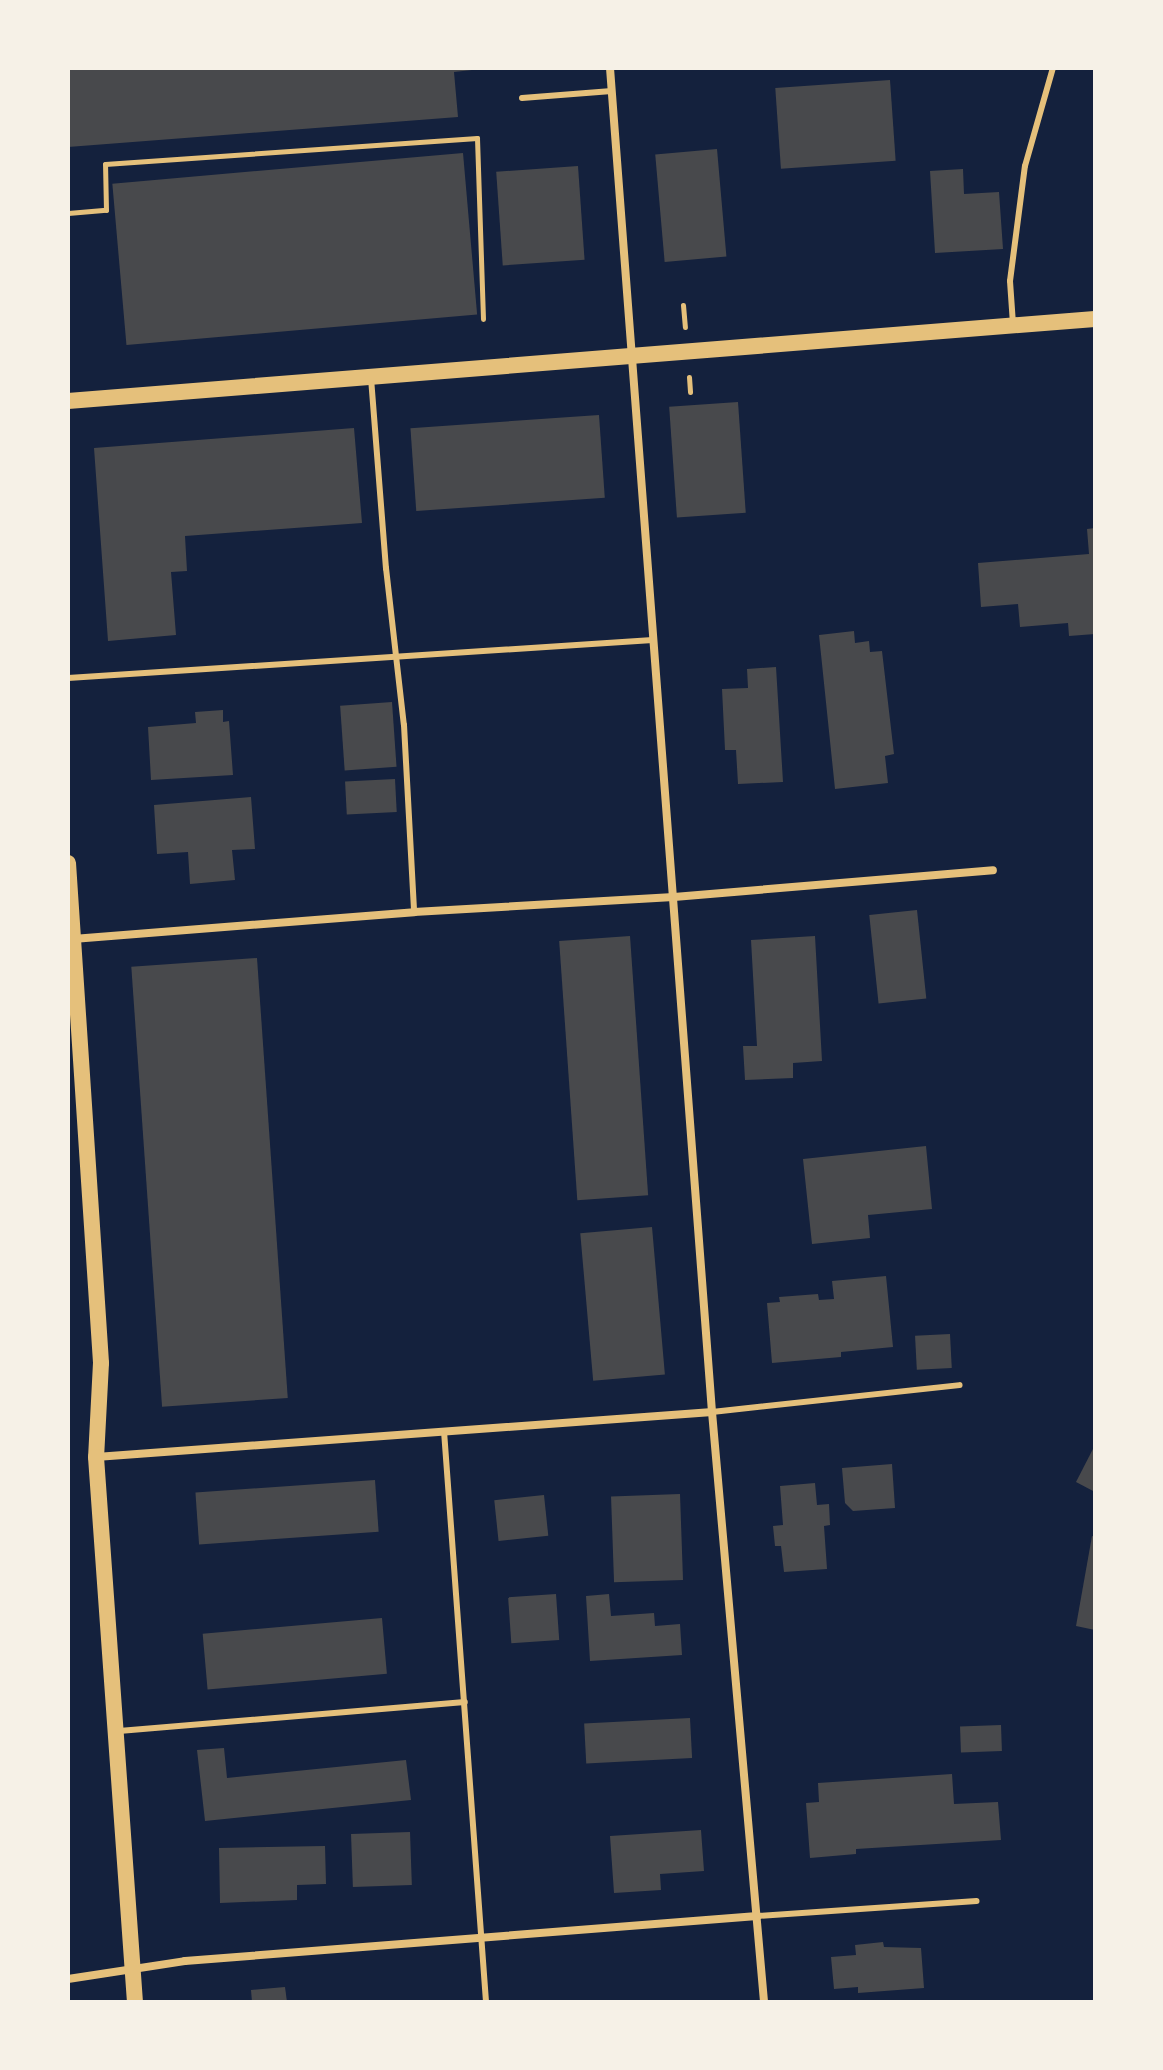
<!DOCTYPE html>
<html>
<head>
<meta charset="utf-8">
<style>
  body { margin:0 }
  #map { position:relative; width:1163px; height:2070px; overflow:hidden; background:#14213d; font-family:"Sofia Sans Condensed",sans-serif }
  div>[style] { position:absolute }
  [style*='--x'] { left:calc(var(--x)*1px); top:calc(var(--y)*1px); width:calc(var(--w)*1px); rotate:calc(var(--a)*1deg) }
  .building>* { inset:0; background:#48494c; transform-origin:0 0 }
  .path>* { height:5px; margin:-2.5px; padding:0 2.5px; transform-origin:2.5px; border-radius:2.5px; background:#e5c07b }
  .service>* { height:6px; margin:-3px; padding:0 3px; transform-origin:3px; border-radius:3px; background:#e5c07b }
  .minor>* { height:8px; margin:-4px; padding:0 4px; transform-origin:4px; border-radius:4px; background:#e5c07b }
  .secondary>* { height:16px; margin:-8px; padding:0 8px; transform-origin:8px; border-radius:8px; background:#e5c07b }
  span { translate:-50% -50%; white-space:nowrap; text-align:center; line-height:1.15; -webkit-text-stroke:6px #f6f1e7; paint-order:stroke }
  .frame { position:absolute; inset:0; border:70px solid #f6f1e7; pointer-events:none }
</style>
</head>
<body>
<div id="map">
  <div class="building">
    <div style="clip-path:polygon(68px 68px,472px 68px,472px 70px,454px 72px,458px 117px,68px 147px)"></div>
    <div style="left:890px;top:80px;width:81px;height:115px;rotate:86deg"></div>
    <div style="left:717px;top:149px;width:108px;height:62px;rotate:85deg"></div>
    <div style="left:463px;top:153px;width:162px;height:352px;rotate:85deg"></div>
    <div style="left:578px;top:166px;width:94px;height:82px;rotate:86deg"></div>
    <div style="clip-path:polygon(963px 169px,964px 194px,999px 192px,1003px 249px,935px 253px,930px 171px)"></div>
    <div style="left:738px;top:402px;width:111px;height:69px;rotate:86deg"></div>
    <div style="left:599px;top:415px;width:83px;height:189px;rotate:86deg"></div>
    <div style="clip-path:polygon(354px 428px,362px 523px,185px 536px,187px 571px,171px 572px,176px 635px,108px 641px,94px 448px)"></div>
    <div style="clip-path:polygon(1095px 528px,1095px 634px,1069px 636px,1068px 623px,1020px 627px,1018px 604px,981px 607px,978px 563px,1089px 554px,1087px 529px)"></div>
    <div style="clip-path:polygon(854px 631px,855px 643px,869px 641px,870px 652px,882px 651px,894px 754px,885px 756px,888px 783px,835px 789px,819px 635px)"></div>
    <div style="clip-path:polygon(776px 667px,783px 782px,738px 784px,736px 750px,725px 750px,722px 689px,748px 688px,747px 669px)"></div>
    <div style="left:392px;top:702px;width:65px;height:52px;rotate:86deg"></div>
    <div style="clip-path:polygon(223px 710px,223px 722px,229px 721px,233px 775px,151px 780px,148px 727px,196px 723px,195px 712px)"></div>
    <div style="left:395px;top:779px;width:33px;height:50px;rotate:87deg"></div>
    <div style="clip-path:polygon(251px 797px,255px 849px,232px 850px,235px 880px,190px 884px,188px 852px,157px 854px,154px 805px)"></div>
    <div style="left:917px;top:910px;width:89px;height:48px;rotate:84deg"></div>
    <div style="left:630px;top:936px;width:260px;height:71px;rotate:86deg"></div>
    <div style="clip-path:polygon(815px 936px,822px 1061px,793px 1063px,793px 1078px,745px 1080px,743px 1046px,757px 1046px,751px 940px)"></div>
    <div style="left:257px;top:958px;width:441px;height:126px;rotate:86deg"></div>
    <div style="clip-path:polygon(926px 1146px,932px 1209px,868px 1215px,870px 1238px,812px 1244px,803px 1159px)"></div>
    <div style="left:652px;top:1227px;width:148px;height:72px;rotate:85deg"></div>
    <div style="clip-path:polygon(886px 1276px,893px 1347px,841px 1352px,841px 1357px,772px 1363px,767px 1303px,780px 1302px,779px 1297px,818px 1294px,819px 1300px,834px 1299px,832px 1281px)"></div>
    <div style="left:950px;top:1334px;width:34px;height:35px;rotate:87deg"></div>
    <div style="clip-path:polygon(1095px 1445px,1095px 1492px,1076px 1482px)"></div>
    <div style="clip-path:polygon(892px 1464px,895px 1508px,853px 1511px,845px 1503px,842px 1468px)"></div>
    <div style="left:375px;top:1480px;width:52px;height:180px;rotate:86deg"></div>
    <div style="clip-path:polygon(815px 1483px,817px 1505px,829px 1504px,830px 1525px,824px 1526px,827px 1569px,784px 1572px,781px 1546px,775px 1546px,773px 1526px,783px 1525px,780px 1486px)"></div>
    <div style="left:680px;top:1494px;width:86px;height:69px;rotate:88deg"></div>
    <div style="left:544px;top:1495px;width:41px;height:50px;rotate:84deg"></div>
    <div style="clip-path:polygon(1092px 1536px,1095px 1537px,1095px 1630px,1076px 1626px)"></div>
    <div style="left:556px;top:1594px;width:46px;height:48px;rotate:86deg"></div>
    <div style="clip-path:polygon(609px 1594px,611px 1616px,654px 1613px,655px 1626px,680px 1624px,682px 1655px,590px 1661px,586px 1596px)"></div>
    <div style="left:382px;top:1618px;width:56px;height:180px;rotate:85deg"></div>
    <div style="left:690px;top:1718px;width:40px;height:106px;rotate:87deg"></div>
    <div style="left:1001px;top:1725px;width:26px;height:41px;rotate:88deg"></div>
    <div style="clip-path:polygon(224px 1748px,227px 1778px,406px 1760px,411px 1800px,205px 1821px,197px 1750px)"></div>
    <div style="clip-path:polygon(952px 1774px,954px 1804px,998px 1802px,1001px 1840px,856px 1849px,856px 1854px,810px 1858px,806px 1803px,819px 1802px,818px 1783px)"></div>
    <div style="clip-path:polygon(701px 1830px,704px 1871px,660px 1874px,661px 1890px,614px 1893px,610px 1836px)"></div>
    <div style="left:410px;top:1832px;width:53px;height:59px;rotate:88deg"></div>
    <div style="clip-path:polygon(325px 1846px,326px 1884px,297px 1885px,297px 1900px,220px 1903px,219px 1848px)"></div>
    <div style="clip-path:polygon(883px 1942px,884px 1947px,921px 1948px,924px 1988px,858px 1993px,858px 1987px,834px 1989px,831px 1957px,856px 1955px,855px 1945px)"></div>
    <div style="clip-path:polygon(285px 1987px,287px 2002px,252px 2002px,251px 1990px)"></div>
  </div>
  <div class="path">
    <div style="--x:68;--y:213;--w:38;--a:-5"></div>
    <div style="--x:106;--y:210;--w:46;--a:-91.2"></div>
    <div style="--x:105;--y:164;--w:373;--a:-4"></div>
    <div style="--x:477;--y:138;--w:181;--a:88.1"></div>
    <div style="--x:683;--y:305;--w:22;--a:85"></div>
    <div style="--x:689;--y:377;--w:15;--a:86"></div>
  </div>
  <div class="service">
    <div style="--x:522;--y:98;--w:90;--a:-4.4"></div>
    <div style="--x:1013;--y:324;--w:43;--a:-94"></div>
    <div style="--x:1010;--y:281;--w:116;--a:-82.6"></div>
    <div style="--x:1025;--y:166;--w:102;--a:-74.1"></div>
    <div style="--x:371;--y:378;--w:191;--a:85.5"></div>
    <div style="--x:386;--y:568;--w:158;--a:83.5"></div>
    <div style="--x:404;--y:725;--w:187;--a:86.9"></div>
    <div style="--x:68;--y:678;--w:586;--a:-3.72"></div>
    <div style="--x:712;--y:1412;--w:249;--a:-6.2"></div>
    <div style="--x:444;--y:1431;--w:573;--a:85.79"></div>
    <div style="--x:119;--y:1731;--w:347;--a:-4.8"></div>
    <div style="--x:757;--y:1916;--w:220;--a:-3.9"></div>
  </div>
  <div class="minor">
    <div style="--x:610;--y:68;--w:1348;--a:85.66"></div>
    <div style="--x:712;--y:1412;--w:592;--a:84.96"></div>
    <div style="--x:73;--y:939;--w:342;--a:-4.5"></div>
    <div style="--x:414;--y:912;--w:260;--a:-3.3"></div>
    <div style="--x:674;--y:897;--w:320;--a:-4.8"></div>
    <div style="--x:96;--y:1457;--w:618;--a:-4.18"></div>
    <div style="--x:68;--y:1979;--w:118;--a:-8.7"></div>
    <div style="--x:185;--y:1961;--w:574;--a:-4.5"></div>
  </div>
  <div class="secondary">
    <div style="--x:68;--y:401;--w:1030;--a:-4.57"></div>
    <div style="--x:68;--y:863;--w:501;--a:86.22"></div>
    <div style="--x:101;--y:1363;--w:94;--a:93"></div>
    <div style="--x:96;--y:1457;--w:546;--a:85.91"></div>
  </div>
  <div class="frame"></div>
</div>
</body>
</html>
